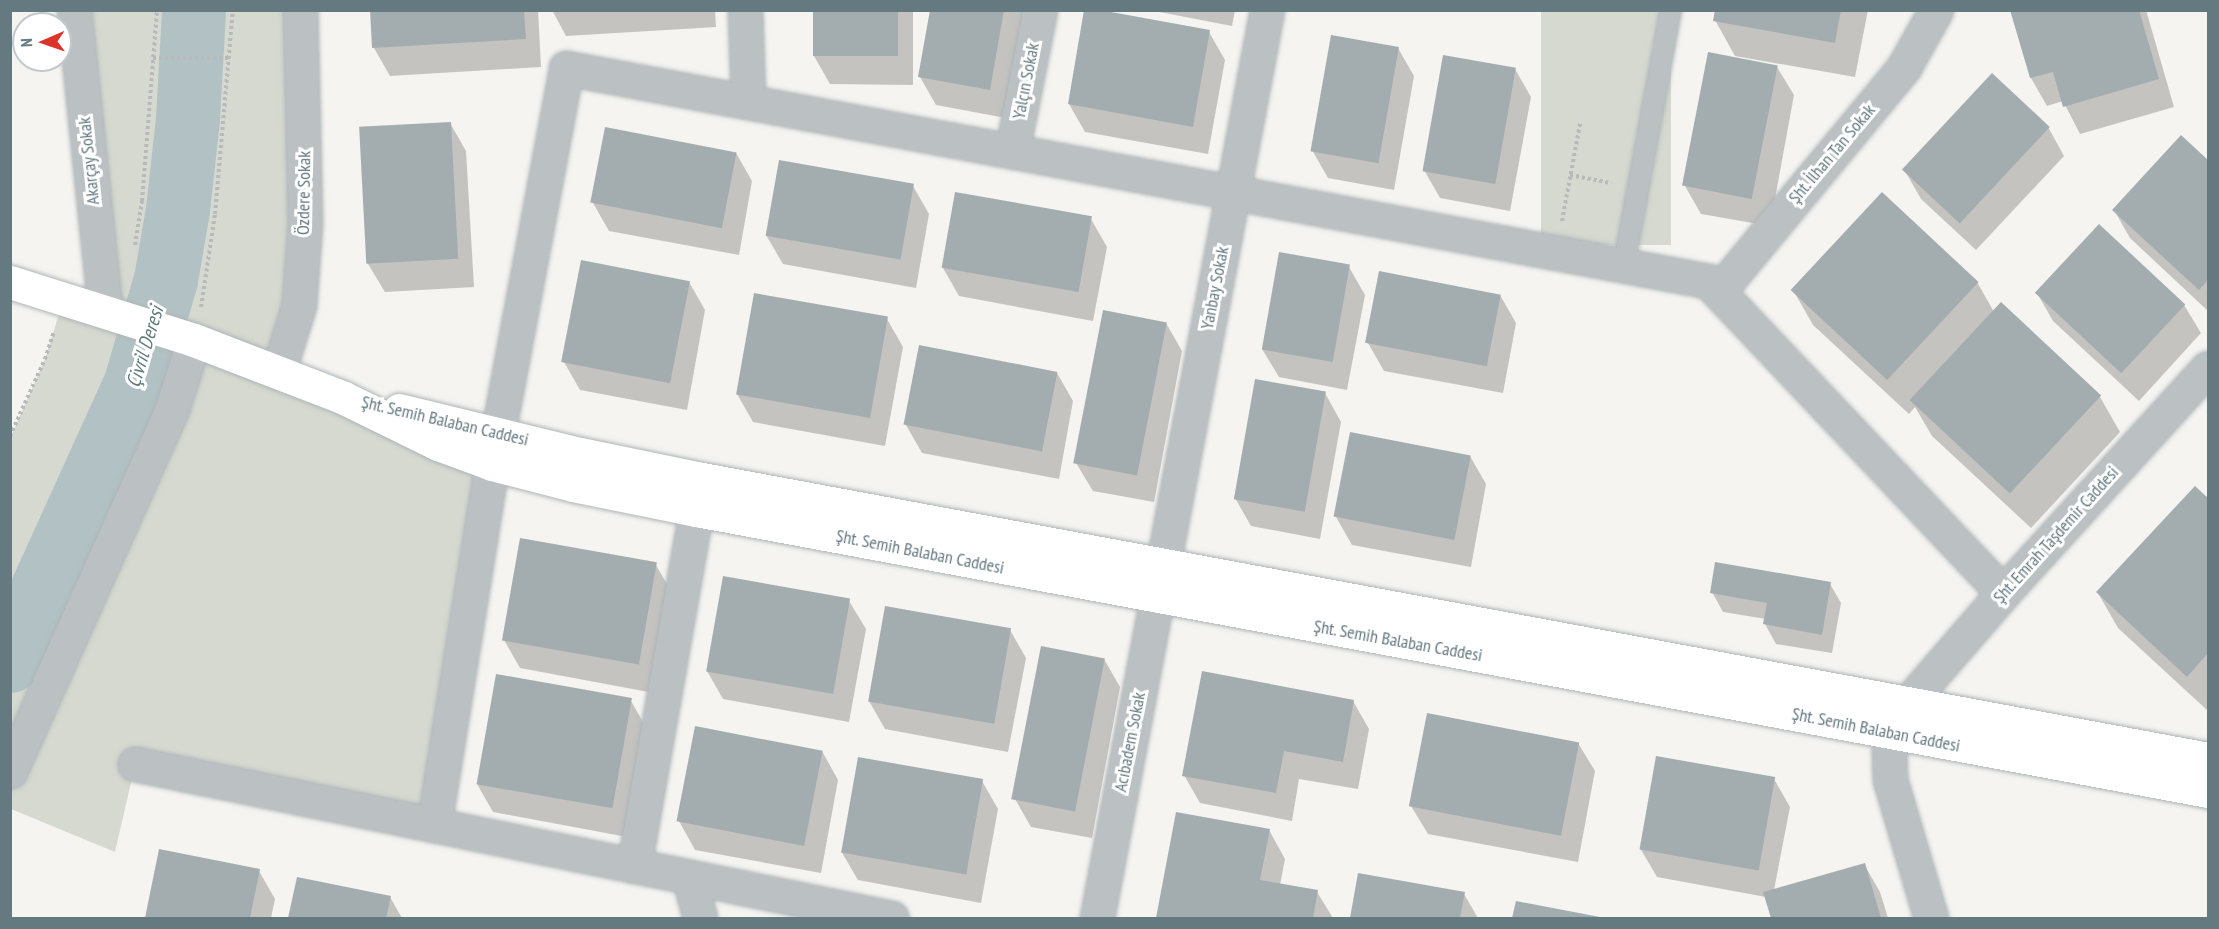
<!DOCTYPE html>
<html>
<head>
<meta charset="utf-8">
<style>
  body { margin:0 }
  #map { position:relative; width:2219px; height:929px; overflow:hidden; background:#f5f4f1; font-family:"PT Sans Narrow",sans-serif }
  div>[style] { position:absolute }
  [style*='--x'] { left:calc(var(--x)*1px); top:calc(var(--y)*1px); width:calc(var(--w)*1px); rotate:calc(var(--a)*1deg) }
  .green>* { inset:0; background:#d5d9d0; transform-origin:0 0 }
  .shadow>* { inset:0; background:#0003 }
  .river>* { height:64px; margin:-32px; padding:0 32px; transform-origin:32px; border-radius:32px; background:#b2c2c4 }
  .building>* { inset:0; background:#a3adb0; transform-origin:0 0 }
  .path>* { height:4px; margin-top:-2px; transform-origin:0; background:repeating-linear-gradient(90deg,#b6babb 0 3px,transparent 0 6px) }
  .roads { filter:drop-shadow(0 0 2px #aeb5b8) drop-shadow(0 0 2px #aeb5b8) }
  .lane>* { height:20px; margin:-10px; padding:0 10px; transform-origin:10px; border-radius:10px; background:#bbc1c3 }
  .street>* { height:33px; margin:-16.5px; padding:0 16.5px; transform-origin:16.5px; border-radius:16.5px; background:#bbc1c3 }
  .secondary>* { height:33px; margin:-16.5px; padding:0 16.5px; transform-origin:16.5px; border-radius:16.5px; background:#fff }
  span { translate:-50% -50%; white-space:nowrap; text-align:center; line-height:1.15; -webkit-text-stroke:6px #fff; paint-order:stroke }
  .street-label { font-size:18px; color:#657981 }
  .water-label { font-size:20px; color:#607b7e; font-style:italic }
  .frame { position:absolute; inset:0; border:12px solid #657981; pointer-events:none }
  .north { position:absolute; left:12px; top:12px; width:60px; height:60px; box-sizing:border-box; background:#fff; border:2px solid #c1c9cd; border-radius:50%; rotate:268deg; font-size:16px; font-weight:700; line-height:24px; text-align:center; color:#657981 }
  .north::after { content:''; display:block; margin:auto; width:21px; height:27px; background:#dc332a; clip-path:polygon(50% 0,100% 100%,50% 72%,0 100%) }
</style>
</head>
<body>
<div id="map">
  <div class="green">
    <div style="clip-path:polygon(74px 11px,300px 11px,304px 100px,279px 372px,492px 464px,434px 825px,135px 765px,115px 852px,11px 809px,11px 436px,45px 359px,64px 298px,104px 311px)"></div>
    <div style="left:1541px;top:11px;width:130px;height:234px"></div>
  </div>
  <div class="shadow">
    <div style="clip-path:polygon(372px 10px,538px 10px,541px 67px,390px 76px,374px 48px)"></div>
    <div style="clip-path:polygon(552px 10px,715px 10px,716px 27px,566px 36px)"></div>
    <div style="clip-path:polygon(815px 10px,913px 10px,913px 85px,830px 84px,814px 56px)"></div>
    <div style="clip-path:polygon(932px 10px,1025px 10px,1006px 118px,936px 105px,920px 77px)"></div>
    <div style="clip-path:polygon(1149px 10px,1235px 10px,1232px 26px)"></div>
    <div style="clip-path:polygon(1717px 10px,1868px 10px,1855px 77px,1735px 56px,1715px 20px)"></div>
    <div style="clip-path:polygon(2011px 10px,2146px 10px,2174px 107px,2080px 134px,2063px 101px,2047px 106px,2031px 78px)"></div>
    <div style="clip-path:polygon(1209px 32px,1225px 60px,1208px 154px,1085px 132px,1069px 104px)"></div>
    <div style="clip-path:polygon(1398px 48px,1414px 76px,1394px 190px,1328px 178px,1312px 150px)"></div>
    <div style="clip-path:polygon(1777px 67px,1794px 95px,1770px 226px,1701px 214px,1685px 186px)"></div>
    <div style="clip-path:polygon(1515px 69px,1531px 97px,1510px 211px,1440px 198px,1424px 170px)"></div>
    <div style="clip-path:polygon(450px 123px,466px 151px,474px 287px,385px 292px,368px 264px)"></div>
    <div style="clip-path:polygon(2048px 127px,2064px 156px,1976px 250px,1921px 199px,1905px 171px)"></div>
    <div style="clip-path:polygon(2182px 137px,2208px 162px,2208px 311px,2130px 238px,2114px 210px)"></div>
    <div style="clip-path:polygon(736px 153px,752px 181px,739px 255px,609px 231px,593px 203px)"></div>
    <div style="clip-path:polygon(913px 186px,929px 214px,916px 288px,783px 264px,766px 235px)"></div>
    <div style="clip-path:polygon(1091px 219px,1107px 247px,1093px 321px,959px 296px,943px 268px)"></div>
    <div style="clip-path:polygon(1349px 267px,1365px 295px,1347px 390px,1279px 377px,1262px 349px)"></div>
    <div style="clip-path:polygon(689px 282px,705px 310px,687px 410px,580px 390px,564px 362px)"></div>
    <div style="clip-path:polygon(1977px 282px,1994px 312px,2100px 397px,2120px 432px,2031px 528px,1932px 436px,1915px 407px,1909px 414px,1813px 325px,1793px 290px)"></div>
    <div style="clip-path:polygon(2037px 293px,2184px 305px,2201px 333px,2139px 401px,2053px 321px)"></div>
    <div style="clip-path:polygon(1500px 295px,1516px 323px,1503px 393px,1384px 371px,1368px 343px)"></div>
    <div style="clip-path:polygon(887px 319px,903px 347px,885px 446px,753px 422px,737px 394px)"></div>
    <div style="clip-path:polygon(1166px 323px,1182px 351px,1154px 502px,1093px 491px,1076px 463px)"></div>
    <div style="clip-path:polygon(1057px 373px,1073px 401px,1059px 479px,922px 453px,906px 425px)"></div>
    <div style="clip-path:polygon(1325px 393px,1341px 422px,1320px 539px,1251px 526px,1235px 498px)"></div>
    <div style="clip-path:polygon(1470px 456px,1486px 484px,1471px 567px,1352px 545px,1336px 517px)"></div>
    <div style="clip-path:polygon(2195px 488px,2208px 501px,2208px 711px,2118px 628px,2098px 593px)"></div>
    <div style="clip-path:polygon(656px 565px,672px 593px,654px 693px,520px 668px,504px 640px)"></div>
    <div style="clip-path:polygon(1830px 584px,1841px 603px,1832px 653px,1776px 644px,1765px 624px,1766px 619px,1723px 612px,1712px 592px)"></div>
    <div style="clip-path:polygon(849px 601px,866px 629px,849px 722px,723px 699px,707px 671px)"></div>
    <div style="clip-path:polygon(1010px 630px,1026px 658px,1008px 752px,885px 729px,869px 701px)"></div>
    <div style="clip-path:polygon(1104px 659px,1120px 687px,1092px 838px,1031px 827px,1015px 799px)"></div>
    <div style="clip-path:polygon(631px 701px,647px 729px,627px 837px,493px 812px,477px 784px)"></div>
    <div style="clip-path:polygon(1353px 701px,1369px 729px,1358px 789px,1299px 779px,1292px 821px,1200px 803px,1184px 775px)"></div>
    <div style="clip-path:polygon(1578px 743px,1595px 771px,1578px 862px,1428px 834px,1411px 806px)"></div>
    <div style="clip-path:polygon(822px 751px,838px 780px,821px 873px,695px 850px,679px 821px)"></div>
    <div style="clip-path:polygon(1774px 779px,1790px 807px,1774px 890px,1864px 864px,1880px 892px,1888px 918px,1772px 918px,1766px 897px,1657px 877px,1640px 848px)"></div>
    <div style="clip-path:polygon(982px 781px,998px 809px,981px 903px,858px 880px,841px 851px)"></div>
    <div style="clip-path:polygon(1177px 814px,1269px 830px,1285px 859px,1280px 885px,1317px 892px,1333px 918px,1158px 918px)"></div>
    <div style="clip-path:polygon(161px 851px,259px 871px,275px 899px,271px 918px,147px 918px)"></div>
    <div style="clip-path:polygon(1360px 874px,1464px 894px,1478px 918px,1351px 918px)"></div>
    <div style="clip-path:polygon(298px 878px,390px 897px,402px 918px,290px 918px)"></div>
    <div style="clip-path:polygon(1517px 903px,1598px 918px,1514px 918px)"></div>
  </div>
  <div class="river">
    <div style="--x:10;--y:661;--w:305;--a:-65.6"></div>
    <div style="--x:136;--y:383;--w:107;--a:-73.8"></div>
    <div style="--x:166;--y:280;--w:71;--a:-80.3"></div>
    <div style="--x:178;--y:210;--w:92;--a:-83.7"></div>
    <div style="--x:188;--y:119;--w:109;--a:-86.8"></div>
  </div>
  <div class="building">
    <div style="clip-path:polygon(370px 10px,524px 10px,526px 39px,372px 48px)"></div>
    <div style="left:813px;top:10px;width:85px;height:46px"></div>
    <div style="clip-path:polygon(930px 10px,1004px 10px,990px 90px,918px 77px)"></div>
    <div style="clip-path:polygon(1084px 10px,1100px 10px,1210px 30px,1193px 127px,1068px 104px)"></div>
    <div style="clip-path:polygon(1715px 10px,1841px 10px,1835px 43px,1713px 21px)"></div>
    <div style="clip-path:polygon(2010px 10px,2139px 10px,2159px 79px,2063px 107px,2053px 72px,2030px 78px)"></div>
    <div style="left:1331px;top:35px;width:69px;height:118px;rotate:10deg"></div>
    <div style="left:1708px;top:52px;width:71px;height:136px;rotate:11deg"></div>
    <div style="left:1443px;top:55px;width:74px;height:118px;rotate:10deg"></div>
    <div style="left:1992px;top:73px;width:79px;height:132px;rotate:43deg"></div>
    <div style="left:451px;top:122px;width:137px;height:92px;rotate:87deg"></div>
    <div style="left:605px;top:127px;width:134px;height:77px;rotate:11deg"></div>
    <div style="clip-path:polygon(2181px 135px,2208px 160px,2208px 280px,2199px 290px,2112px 210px)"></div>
    <div style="left:779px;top:160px;width:137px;height:77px;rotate:10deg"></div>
    <div style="left:955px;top:192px;width:139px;height:77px;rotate:10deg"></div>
    <div style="left:1882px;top:192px;width:132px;height:134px;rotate:43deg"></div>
    <div style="left:2099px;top:224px;width:118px;height:94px;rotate:43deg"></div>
    <div style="left:1279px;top:252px;width:72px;height:99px;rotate:10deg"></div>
    <div style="left:581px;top:260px;width:111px;height:104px;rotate:11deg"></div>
    <div style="left:1379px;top:271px;width:124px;height:73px;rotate:11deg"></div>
    <div style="left:754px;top:293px;width:136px;height:103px;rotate:10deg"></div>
    <div style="left:2001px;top:302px;width:137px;height:134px;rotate:43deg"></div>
    <div style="left:1103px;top:310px;width:65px;height:156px;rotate:11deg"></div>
    <div style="left:919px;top:345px;width:141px;height:81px;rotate:11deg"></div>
    <div style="left:1255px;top:379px;width:72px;height:122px;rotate:10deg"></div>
    <div style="left:1350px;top:432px;width:123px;height:86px;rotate:11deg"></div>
    <div style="clip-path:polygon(2195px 486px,2208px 498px,2208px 653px,2187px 677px,2096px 592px)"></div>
    <div style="left:520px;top:538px;width:139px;height:104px;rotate:10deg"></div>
    <div style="clip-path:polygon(1715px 562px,1831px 582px,1822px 635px,1763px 624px,1767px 603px,1710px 593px)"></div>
    <div style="left:723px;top:576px;width:129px;height:97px;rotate:10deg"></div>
    <div style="left:885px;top:606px;width:128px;height:97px;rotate:10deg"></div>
    <div style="left:1041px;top:646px;width:65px;height:156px;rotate:11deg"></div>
    <div style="clip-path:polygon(1202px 671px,1354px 700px,1343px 762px,1284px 751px,1276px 793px,1182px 776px)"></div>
    <div style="left:496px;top:674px;width:138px;height:112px;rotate:10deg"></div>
    <div style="left:1427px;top:713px;width:155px;height:95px;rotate:11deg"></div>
    <div style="left:695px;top:726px;width:130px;height:97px;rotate:11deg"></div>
    <div style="left:1656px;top:756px;width:121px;height:95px;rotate:10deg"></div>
    <div style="left:858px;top:757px;width:127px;height:97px;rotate:10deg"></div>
    <div style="clip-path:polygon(1176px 812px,1270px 829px,1260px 880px,1318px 890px,1313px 918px,1156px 918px)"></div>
    <div style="clip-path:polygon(159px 849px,260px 869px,250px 918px,145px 918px)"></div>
    <div style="clip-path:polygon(1865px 863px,1881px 918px,1771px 918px,1763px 892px)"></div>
    <div style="clip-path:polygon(1358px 873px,1465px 892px,1460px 918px,1350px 918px)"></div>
    <div style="clip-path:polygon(297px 877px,391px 896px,386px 918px,288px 918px)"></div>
    <div style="clip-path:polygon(1516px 901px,1600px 917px,1600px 918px,1512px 918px)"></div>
  </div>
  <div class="path">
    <div style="--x:153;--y:58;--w:77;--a:0"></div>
    <div style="--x:1570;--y:175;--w:42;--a:11"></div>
    <div style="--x:1562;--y:221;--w:99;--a:-79.5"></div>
    <div style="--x:135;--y:245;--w:45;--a:-81"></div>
    <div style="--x:142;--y:201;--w:192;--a:-85.5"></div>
    <div style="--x:201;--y:307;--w:94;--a:-81.4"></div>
    <div style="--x:215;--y:214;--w:205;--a:-85"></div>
    <div style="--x:10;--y:436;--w:85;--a:-65.6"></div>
    <div style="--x:45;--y:359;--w:28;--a:-72"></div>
  </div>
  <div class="roads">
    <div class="lane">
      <div style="--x:1624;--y:265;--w:259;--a:-79.6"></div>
    </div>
    <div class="street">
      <div style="--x:74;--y:10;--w:303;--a:84.1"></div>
      <div style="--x:745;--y:10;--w:92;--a:88.1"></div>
      <div style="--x:1012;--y:151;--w:144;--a:-78.8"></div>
      <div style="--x:1719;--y:291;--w:291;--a:-50.4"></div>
      <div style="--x:1904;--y:67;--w:65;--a:-60.7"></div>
      <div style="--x:278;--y:373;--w:71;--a:-72.8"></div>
      <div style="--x:299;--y:305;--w:82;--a:-85.8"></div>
      <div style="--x:305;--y:223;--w:213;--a:-91.3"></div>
      <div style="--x:498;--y:433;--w:371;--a:-79.4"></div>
      <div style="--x:566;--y:68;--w:1162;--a:10.57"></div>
      <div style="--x:1708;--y:281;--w:429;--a:46.6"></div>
      <div style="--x:135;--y:764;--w:772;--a:11.51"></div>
      <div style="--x:10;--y:771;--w:398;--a:-65.9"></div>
      <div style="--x:172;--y:408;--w:71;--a:-72.1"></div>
      <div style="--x:434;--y:825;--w:366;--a:-80.9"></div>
      <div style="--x:634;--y:866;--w:361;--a:-80.1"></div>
      <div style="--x:689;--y:877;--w:42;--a:75"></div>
      <div style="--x:1097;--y:918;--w:924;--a:-79.4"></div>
      <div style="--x:1931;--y:918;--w:144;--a:-106.5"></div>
      <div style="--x:1890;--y:780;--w:28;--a:-92"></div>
      <div style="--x:1889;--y:752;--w:51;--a:-69.4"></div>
      <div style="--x:1907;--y:704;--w:147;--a:-49.1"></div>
      <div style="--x:2003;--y:593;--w:304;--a:-47.7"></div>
    </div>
    <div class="secondary">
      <div style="--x:10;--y:282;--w:193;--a:17.5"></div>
      <div style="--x:194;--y:340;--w:161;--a:21.1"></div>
      <div style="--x:344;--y:398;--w:105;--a:26.1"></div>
      <div style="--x:438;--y:444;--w:58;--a:20.3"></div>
      <div style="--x:492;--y:464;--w:84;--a:14.5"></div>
      <div style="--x:573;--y:485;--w:126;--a:11.5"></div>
      <div style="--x:696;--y:510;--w:1538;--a:10.53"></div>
      <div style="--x:399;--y:410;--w:186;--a:13.7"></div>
      <div style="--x:580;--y:454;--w:125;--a:11.6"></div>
      <div style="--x:702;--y:479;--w:1532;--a:10.53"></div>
    </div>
  </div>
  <div class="street-label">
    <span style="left:1026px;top:81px;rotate:-79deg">Yalçın Sokak</span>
    <span style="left:1832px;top:154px;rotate:-50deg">Şht. İlhan Tan Sokak</span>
    <span style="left:89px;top:161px;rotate:-96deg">Akarçay Sokak</span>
    <span style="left:304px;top:193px;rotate:-89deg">Özdere Sokak</span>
    <span style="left:1215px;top:288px;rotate:-79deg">Yanbay Sokak</span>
    <span style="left:445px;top:421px;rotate:13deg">Şht. Semih Balaban Caddesi</span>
    <span style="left:2056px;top:535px;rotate:-48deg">Şht. Emrah Taşdemir Caddesi</span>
    <span style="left:920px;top:552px;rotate:11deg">Şht. Semih Balaban Caddesi</span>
    <span style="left:1398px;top:641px;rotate:10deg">Şht. Semih Balaban Caddesi</span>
    <span style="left:1876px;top:730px;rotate:11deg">Şht. Semih Balaban Caddesi</span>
    <span style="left:1130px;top:742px;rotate:-79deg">Acıbadem Sokak</span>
  </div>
  <div class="water-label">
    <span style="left:145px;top:347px;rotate:-73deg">Çivril Deresi</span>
  </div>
  <div class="frame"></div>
  <div class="north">N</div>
</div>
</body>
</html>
